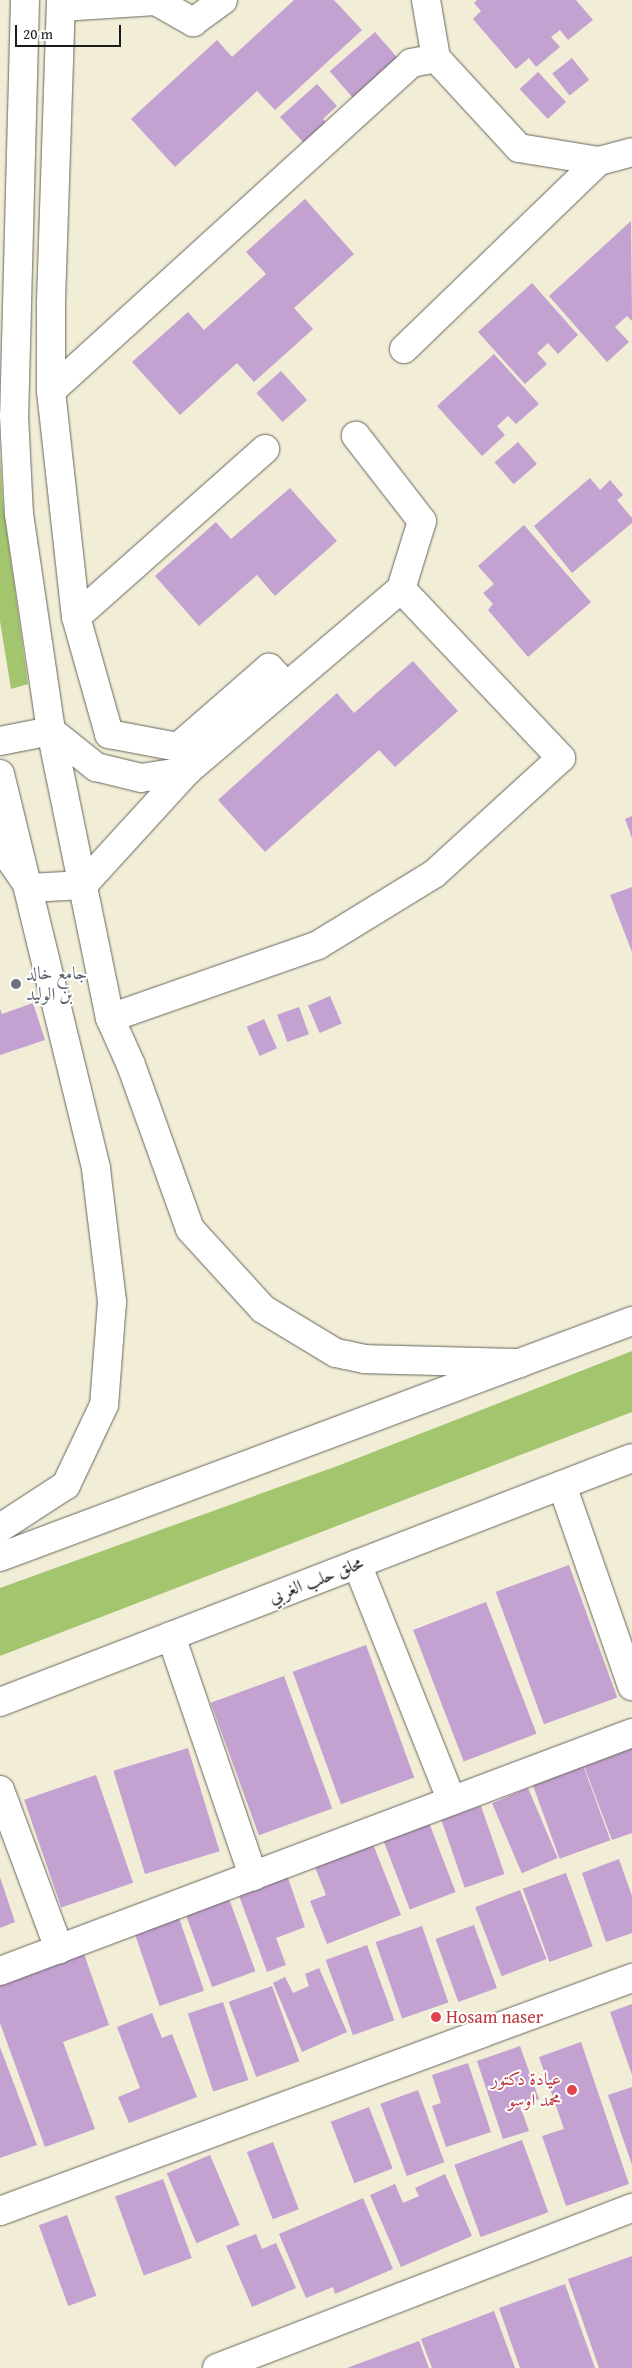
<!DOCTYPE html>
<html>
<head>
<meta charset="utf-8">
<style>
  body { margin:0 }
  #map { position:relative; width:632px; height:2368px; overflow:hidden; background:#f1edd7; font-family:"Gentium Book Plus",Amiri,serif }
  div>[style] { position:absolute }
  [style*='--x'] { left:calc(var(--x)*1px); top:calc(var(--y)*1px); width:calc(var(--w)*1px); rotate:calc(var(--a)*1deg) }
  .green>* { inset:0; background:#a3c56e }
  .building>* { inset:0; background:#c3a1d1; transform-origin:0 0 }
  .roads { filter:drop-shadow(0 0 1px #67655d) drop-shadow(0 0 1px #67655d) }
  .street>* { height:28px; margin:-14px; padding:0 14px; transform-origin:14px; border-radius:14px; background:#fff }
  .secondary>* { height:28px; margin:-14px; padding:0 14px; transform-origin:14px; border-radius:14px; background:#fff }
  .highway>* { height:28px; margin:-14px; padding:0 14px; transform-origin:14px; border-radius:14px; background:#fff }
  .dots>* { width:14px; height:14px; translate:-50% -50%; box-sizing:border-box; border:2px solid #fff; border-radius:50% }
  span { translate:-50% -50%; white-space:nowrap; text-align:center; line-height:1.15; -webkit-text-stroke:4px #fff; paint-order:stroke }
  .worship-label { font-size:18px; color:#5b616d }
  .left { translate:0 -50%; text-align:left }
  .street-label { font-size:18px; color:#1c1c1c }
  .health-label { font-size:18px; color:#be3a42 }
  .right { translate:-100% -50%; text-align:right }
  .scale { position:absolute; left:15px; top:25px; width:106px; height:22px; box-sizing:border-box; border:2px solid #1c1c1c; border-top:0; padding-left:6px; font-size:15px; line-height:18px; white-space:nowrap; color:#1c1c1c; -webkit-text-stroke:4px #fff; paint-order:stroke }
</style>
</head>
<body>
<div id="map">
  <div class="green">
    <div style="clip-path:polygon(0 455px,3px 505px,28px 684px,11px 689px,0 621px)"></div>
    <div style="clip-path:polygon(632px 1351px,632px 1412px,0 1656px,0 1588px,340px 1465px)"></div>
  </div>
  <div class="building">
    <div style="clip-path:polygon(294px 0,334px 0,362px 30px,275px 110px,257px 91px,175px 167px,131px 119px,217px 40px,232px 57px)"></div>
    <div style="clip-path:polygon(477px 0,576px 0,593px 20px,568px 40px,560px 30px,551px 37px,560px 47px,536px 67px,529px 58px,516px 69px,473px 19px,481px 11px,474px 3px)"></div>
    <div style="left:375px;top:32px;width:41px;height:60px;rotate:49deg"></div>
    <div style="left:572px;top:58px;width:28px;height:25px;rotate:52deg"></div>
    <div style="left:538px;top:72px;width:41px;height:25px;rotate:47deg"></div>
    <div style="clip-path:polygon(317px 84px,337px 106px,323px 119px,334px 132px,312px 152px,280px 117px)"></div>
    <div style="clip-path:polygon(305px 199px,354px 254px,294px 308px,313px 329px,254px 382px,237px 363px,180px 415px,132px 362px,188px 312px,204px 330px,266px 274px,246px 252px)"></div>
    <div style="clip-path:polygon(631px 221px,632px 321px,627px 316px,615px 327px,629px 342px,607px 362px,549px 296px)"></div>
    <div style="clip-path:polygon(532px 283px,578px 335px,558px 354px,548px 343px,537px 353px,547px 364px,525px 384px,478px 332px)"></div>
    <div style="clip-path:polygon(494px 354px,539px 404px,516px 424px,508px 416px,497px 426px,505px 435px,482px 456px,437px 406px)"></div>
    <div style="left:281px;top:371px;width:39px;height:33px;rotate:48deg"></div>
    <div style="left:518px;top:442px;width:29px;height:31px;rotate:49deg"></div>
    <div style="clip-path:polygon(590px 478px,600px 490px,610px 480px,623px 495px,617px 500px,632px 518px,632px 523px,572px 573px,534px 526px)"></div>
    <div style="clip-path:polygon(290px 488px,337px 541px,275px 596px,257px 575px,199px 626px,155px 576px,216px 522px,231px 539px)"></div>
    <div style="clip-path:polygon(524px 525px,591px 602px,528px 657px,488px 610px,493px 604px,483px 593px,494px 584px,478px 566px)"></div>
    <div style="clip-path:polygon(413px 661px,458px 711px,395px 767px,379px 750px,265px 852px,218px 800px,337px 693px,354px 713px)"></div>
    <div style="clip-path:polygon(632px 816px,632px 838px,625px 819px)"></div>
    <div style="clip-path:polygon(632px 887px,632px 952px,610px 895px)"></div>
    <div style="left:330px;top:996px;width:30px;height:24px;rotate:67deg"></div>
    <div style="clip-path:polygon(33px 1003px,45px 1040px,0 1055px,0 1009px,2px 1014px)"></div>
    <div style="left:299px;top:1007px;width:29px;height:23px;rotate:70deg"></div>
    <div style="left:264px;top:1019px;width:32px;height:19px;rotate:66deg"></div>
    <div style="left:569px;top:1565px;width:141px;height:78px;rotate:70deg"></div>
    <div style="left:486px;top:1602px;width:141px;height:78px;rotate:69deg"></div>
    <div style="left:366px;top:1645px;width:141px;height:78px;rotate:70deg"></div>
    <div style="left:284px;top:1676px;width:141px;height:78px;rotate:70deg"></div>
    <div style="left:188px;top:1748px;width:108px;height:78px;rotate:73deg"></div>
    <div style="clip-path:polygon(632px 1748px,632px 1833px,612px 1840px,584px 1766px)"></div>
    <div style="left:583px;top:1765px;width:80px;height:54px;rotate:70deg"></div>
    <div style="left:96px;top:1775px;width:114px;height:76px;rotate:71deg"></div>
    <div style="left:528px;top:1788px;width:76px;height:39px;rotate:67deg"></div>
    <div style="left:481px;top:1806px;width:72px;height:42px;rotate:71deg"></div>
    <div style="left:428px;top:1820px;width:77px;height:49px;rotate:69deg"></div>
    <div style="clip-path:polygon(373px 1844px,401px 1915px,327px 1944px,310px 1901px,326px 1895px,315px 1867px)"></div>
    <div style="clip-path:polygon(619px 1859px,632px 1896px,632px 1933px,606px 1942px,582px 1873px)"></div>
    <div style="left:566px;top:1873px;width:78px;height:46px;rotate:70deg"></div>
    <div style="clip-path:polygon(287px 1875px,305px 1927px,276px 1938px,286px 1965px,267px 1972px,238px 1893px)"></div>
    <div style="clip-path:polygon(0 1877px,15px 1922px,0 1928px)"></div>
    <div style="left:520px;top:1890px;width:74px;height:48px;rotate:69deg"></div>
    <div style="left:228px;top:1896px;width:80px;height:46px;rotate:70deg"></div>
    <div style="left:178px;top:1915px;width:80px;height:47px;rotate:71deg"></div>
    <div style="left:474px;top:1925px;width:67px;height:41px;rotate:70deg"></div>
    <div style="left:422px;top:1926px;width:81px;height:49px;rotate:71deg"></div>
    <div style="left:367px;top:1945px;width:80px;height:44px;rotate:70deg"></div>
    <div style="clip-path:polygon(83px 1951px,109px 2025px,63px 2042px,95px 2129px,45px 2147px,0 2023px,0 1981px)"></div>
    <div style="clip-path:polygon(319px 1968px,347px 2032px,302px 2052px,273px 1983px,285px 1977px,293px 1993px,309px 1986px,305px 1974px)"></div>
    <div style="left:272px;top:1986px;width:80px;height:46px;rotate:70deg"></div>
    <div style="left:223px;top:2002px;width:82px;height:37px;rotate:72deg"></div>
    <div style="clip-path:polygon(632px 2004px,632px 2075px,610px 2012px)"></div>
    <div style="clip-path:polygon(152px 2013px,162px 2038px,172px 2034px,197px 2097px,129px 2123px,118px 2097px,140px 2088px,117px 2027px)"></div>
    <div style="clip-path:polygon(581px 2042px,629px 2184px,566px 2206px,542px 2136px,564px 2129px,539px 2057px)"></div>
    <div style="clip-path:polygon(520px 2046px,539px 2099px,520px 2106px,529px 2131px,503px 2139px,477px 2061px)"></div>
    <div style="clip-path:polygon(0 2047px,37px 2145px,0 2158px)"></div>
    <div style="clip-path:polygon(468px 2063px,491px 2132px,446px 2147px,432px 2106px,441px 2103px,432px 2075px)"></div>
    <div style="clip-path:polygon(632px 2087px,632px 2165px,608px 2095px)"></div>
    <div style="left:418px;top:2090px;width:77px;height:40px;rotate:70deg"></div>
    <div style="left:369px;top:2107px;width:66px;height:41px;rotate:69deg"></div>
    <div style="left:522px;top:2140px;width:77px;height:72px;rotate:70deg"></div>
    <div style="left:273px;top:2142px;width:72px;height:28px;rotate:69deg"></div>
    <div style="left:210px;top:2155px;width:76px;height:47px;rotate:67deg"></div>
    <div style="clip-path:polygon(445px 2174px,472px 2236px,401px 2267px,370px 2195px,395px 2184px,403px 2203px,419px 2196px,415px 2188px)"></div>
    <div style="left:163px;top:2179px;width:84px;height:51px;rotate:70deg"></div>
    <div style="clip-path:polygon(363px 2198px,393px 2269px,335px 2294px,333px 2287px,306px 2298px,279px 2234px)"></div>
    <div style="left:67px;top:2215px;width:86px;height:30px;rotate:70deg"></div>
    <div style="clip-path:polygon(256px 2234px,262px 2249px,276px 2243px,296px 2288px,252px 2307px,226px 2246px)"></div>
    <div style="clip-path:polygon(632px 2256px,632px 2368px,599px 2368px,568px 2279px)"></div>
    <div style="clip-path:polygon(565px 2284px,595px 2368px,520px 2368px,499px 2308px)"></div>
    <div style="clip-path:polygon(494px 2311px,515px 2368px,432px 2368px,421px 2339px)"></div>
    <div style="clip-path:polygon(419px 2341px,429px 2368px,347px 2368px)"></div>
  </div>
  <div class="roads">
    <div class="street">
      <div style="--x:61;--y:0;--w:307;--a:91.9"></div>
      <div style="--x:51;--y:307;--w:84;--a:90"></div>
      <div style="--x:51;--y:391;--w:227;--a:83.7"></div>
      <div style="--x:76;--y:617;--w:122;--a:74.2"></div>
      <div style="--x:109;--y:734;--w:70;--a:10.7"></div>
      <div style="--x:178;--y:747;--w:121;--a:-41"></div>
      <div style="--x:269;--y:668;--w:25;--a:45"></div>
      <div style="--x:426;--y:0;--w:59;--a:80.2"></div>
      <div style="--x:436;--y:58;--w:122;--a:47.3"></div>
      <div style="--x:519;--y:148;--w:81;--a:9.2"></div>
      <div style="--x:599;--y:161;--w:34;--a:-15"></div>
      <div style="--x:61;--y:7;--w:95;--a:-3.6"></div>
      <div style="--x:156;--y:1;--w:43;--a:29.6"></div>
      <div style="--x:193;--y:22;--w:37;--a:-36"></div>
      <div style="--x:404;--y:349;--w:271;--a:-44"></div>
      <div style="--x:51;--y:391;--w:487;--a:-42.3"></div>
      <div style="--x:411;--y:63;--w:25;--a:-11"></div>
      <div style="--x:76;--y:617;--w:253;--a:-41.6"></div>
      <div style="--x:0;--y:741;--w:52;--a:-11.1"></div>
      <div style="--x:51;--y:731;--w:58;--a:38.7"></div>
      <div style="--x:96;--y:767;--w:46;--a:13.7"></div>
      <div style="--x:141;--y:778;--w:47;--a:-8.7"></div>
      <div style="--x:0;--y:845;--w:52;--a:55.1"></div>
      <div style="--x:30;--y:888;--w:53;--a:-3.2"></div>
      <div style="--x:83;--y:885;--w:154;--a:-47.6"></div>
      <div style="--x:187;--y:771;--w:281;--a:-40.4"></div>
      <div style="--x:401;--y:589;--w:71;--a:-72.8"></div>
      <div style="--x:422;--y:521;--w:108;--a:-127.8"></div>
      <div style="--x:110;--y:1018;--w:220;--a:-19.3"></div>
      <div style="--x:318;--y:945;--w:136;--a:-31.5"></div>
      <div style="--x:434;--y:874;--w:172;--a:-42.4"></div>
      <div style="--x:561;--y:758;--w:233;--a:-133.4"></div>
      <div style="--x:562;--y:1485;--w:213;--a:70.8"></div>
      <div style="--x:357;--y:1564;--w:255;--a:68.2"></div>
      <div style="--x:171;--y:1636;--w:254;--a:71.1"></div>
      <div style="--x:0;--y:1790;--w:170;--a:69.6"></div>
      <div style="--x:0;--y:1971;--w:675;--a:-20.64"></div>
      <div style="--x:0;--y:2211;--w:674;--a:-20.24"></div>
      <div style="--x:217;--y:2368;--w:445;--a:-21.1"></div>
    </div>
    <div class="secondary">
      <div style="--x:25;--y:0;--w:416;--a:91.5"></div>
      <div style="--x:14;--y:416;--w:98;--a:87.1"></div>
      <div style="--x:19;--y:514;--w:219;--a:81.6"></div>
      <div style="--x:51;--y:731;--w:293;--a:78.4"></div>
      <div style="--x:110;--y:1018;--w:51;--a:65.9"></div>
      <div style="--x:131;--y:1065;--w:174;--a:70.2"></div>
      <div style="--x:190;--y:1229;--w:108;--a:47.6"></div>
      <div style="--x:263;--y:1309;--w:85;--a:31.1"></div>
      <div style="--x:336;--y:1353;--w:10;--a:11"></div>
      <div style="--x:346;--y:1355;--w:19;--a:12"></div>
      <div style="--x:365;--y:1359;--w:155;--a:1.5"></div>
      <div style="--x:0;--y:774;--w:406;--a:76.3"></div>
      <div style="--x:96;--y:1169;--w:134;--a:83.1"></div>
      <div style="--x:112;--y:1302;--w:103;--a:94.4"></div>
      <div style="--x:104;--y:1405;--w:89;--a:115.4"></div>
      <div style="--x:66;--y:1485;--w:79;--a:146.9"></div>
    </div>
    <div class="highway">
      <div style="--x:0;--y:1557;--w:675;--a:-20.48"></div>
      <div style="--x:0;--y:1702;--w:677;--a:-21.11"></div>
    </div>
  </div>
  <div class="dots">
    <div style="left:16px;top:984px;background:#6b7280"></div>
    <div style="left:436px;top:2017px;background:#e0444e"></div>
    <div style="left:572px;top:2090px;background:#e0444e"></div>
  </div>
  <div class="worship-label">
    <span class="left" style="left:26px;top:984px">جامع خالد<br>بن الوليد</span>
  </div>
  <div class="street-label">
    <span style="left:316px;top:1580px;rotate:-21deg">محلق حلب الغربي</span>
  </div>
  <div class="health-label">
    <span class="left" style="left:446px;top:2017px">Hosam naser</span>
    <span class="right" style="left:561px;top:2090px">عيادة دكتور<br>محمد اوسو</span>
  </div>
  <div class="scale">20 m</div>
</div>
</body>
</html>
